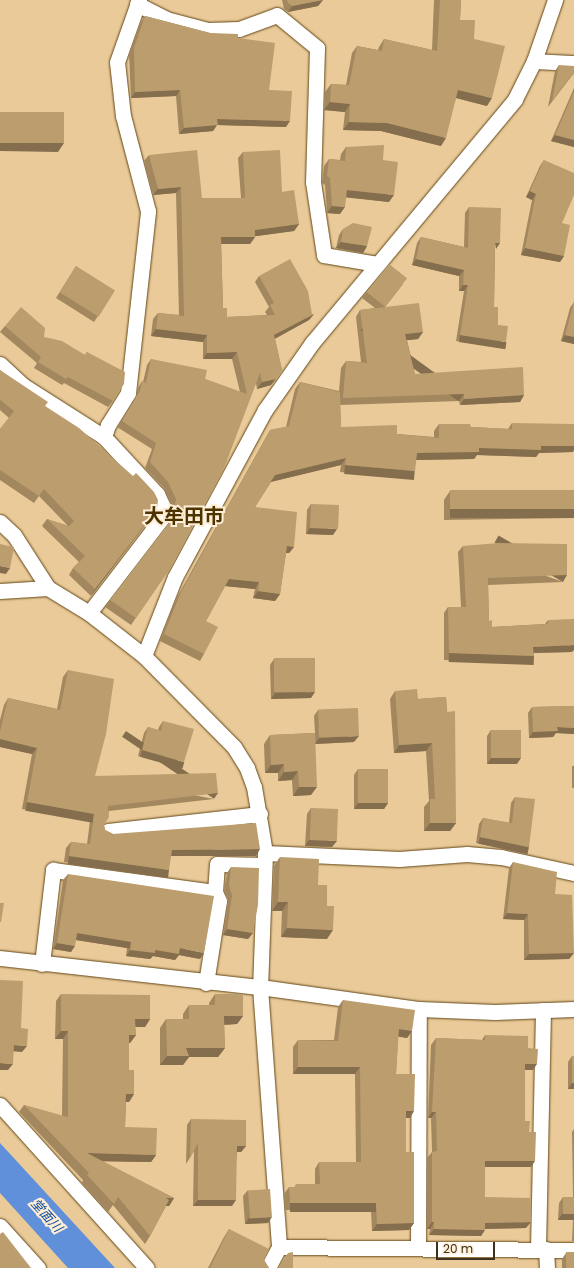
<!DOCTYPE html>
<html>
<head>
<meta charset="utf-8">
<style>
  body { margin:0 }
  #map { position:relative; width:574px; height:1268px; overflow:hidden; background:#eaca99; font-family:Poppins,"Noto Sans JP",sans-serif }
  div>[style] { position:absolute }
  [style*='--x'] { left:calc(var(--x)*1px); top:calc(var(--y)*1px); width:calc(var(--w)*1px); rotate:calc(var(--a)*1deg) }
  .water>* { inset:0; background:#6090d9 }
  .roads { filter:drop-shadow(0 0 1px #624716) drop-shadow(0 0 1px #624716) }
  .street>* { height:15px; margin:-7.5px; padding:0 7.5px; transform-origin:7.5px; border-radius:7.5px; background:#fff }
  .wall>* { inset:0; background:#a2875f; transform-origin:0 0 }
  .shaded-wall>* { inset:0; background:#846e4d; transform-origin:0 0 }
  .building>* { inset:0; background:#bc9d6e; transform-origin:0 0 }
  span { translate:-50% -50%; white-space:nowrap; text-align:center; line-height:1.15; -webkit-text-stroke:4px #feeed5; paint-order:stroke }
  .water-label { font-size:13px; color:#0a499f; font-style:italic }
  .town-label { font-size:20px; color:#4d3300; font-weight:700 }
  .scale { position:absolute; left:436px; top:1242px; width:59px; height:18px; box-sizing:border-box; border:2px solid #3d311d; border-top:0; padding-left:5px; font-size:12px; line-height:14px; white-space:nowrap; color:#3d311d; -webkit-text-stroke:3px #feeed5; paint-order:stroke }
</style>
</head>
<body>
<div id="map">
  <div class="water">
    <div style="clip-path:polygon(0 1143px,115px 1268px,68px 1268px,0 1193px)"></div>
  </div>
  <div class="roads">
    <div class="street">
      <div style="--x:137;--y:4;--w:33;--a:27"></div>
      <div style="--x:166;--y:19;--w:43;--a:14.7"></div>
      <div style="--x:208;--y:30;--w:31;--a:-2"></div>
      <div style="--x:239;--y:29;--w:40;--a:-20.2"></div>
      <div style="--x:277;--y:15;--w:52;--a:39.5"></div>
      <div style="--x:317;--y:48;--w:134;--a:91.7"></div>
      <div style="--x:313;--y:182;--w:74;--a:81.4"></div>
      <div style="--x:324;--y:255;--w:54;--a:9.6"></div>
      <div style="--x:534;--y:61;--w:40;--a:2.9"></div>
      <div style="--x:0;--y:364;--w:33;--a:43"></div>
      <div style="--x:24;--y:386;--w:95;--a:32.5"></div>
      <div style="--x:0;--y:522;--w:19;--a:43"></div>
      <div style="--x:14;--y:535;--w:63;--a:57.3"></div>
      <div style="--x:48;--y:588;--w:48;--a:31.4"></div>
      <div style="--x:89;--y:613;--w:70;--a:38"></div>
      <div style="--x:144;--y:656;--w:128;--a:45.3"></div>
      <div style="--x:234;--y:747;--w:25;--a:58"></div>
      <div style="--x:247;--y:768;--w:20;--a:70"></div>
      <div style="--x:254;--y:787;--w:67;--a:80.5"></div>
      <div style="--x:265;--y:853;--w:134;--a:92.1"></div>
      <div style="--x:260;--y:987;--w:261;--a:85.8"></div>
      <div style="--x:279;--y:1247;--w:24;--a:118"></div>
      <div style="--x:0;--y:591;--w:48;--a:-3.6"></div>
      <div style="--x:89;--y:613;--w:118;--a:-52.5"></div>
      <div style="--x:161;--y:519;--w:14;--a:-86"></div>
      <div style="--x:162;--y:505;--w:12;--a:-114"></div>
      <div style="--x:157;--y:494;--w:78;--a:-132.9"></div>
      <div style="--x:104;--y:437;--w:13;--a:-72"></div>
      <div style="--x:108;--y:425;--w:38;--a:-58"></div>
      <div style="--x:128;--y:393;--w:183;--a:-83.7"></div>
      <div style="--x:148;--y:211;--w:98;--a:-104.7"></div>
      <div style="--x:123;--y:116;--w:54;--a:-96.3"></div>
      <div style="--x:117;--y:62;--w:66;--a:-70.5"></div>
      <div style="--x:144;--y:656;--w:85;--a:-68.6"></div>
      <div style="--x:175;--y:577;--w:190;--a:-61.7"></div>
      <div style="--x:265;--y:410;--w:82;--a:-55"></div>
      <div style="--x:312;--y:343;--w:317;--a:-50.2"></div>
      <div style="--x:515;--y:99;--w:42;--a:-63.4"></div>
      <div style="--x:534;--y:61;--w:65;--a:-71"></div>
      <div style="--x:108;--y:831;--w:153;--a:-6.4"></div>
      <div style="--x:265;--y:853;--w:134;--a:2.6"></div>
      <div style="--x:399;--y:859;--w:68;--a:-4.2"></div>
      <div style="--x:467;--y:854;--w:34;--a:5"></div>
      <div style="--x:501;--y:857;--w:75;--a:12.4"></div>
      <div style="--x:0;--y:958;--w:262;--a:6.4"></div>
      <div style="--x:260;--y:987;--w:161;--a:7.9"></div>
      <div style="--x:419;--y:1009;--w:76;--a:2.3"></div>
      <div style="--x:495;--y:1012;--w:79;--a:-2.2"></div>
      <div style="--x:42;--y:964;--w:95;--a:-83.3"></div>
      <div style="--x:53;--y:870;--w:163;--a:7.7"></div>
      <div style="--x:215;--y:892;--w:28;--a:-86"></div>
      <div style="--x:217;--y:864;--w:47;--a:1.2"></div>
      <div style="--x:206;--y:983;--w:83;--a:-81"></div>
      <div style="--x:219;--y:901;--w:10;--a:-114"></div>
      <div style="--x:0;--y:1105;--w:219;--a:48"></div>
      <div style="--x:0;--y:1226;--w:57;--a:47.9"></div>
      <div style="--x:279;--y:1247;--w:295;--a:0.6"></div>
      <div style="--x:418;--y:1248;--w:239;--a:-89.8"></div>
      <div style="--x:538;--y:1249;--w:239;--a:-88.8"></div>
      <div style="--x:546;--y:1249;--w:19;--a:87"></div>
    </div>
  </div>
  <div class="wall">
    <div style="clip-path:polygon(282px 0,323px 0,318px 6px,288px 12px,284px 9px)"></div>
    <div style="clip-path:polygon(434px 0,461px 0,460px 20px,474px 39px,487px 106px,456px 98px,441px 146px,381px 131px,343px 130px,345px 112px,324px 110px,325px 92px,331px 84px,346px 85px,352px 53px,357px 46px,378px 50px,379px 47px,384px 39px,432px 50px)"></div>
    <div style="clip-path:polygon(145px 16px,210px 33px,238px 38px,269px 90px,286px 127px,217px 125px,213px 131px,179px 134px,176px 96px,131px 98px,129px 54px,141px 22px)"></div>
    <div style="clip-path:polygon(559px 65px,574px 73px,548px 107px,555px 71px)"></div>
    <div style="clip-path:polygon(574px 88px,574px 147px,551px 141px)"></div>
    <div style="clip-path:polygon(346px 147px,383px 160px,389px 202px,346px 197px,340px 214px,327px 213px,325px 185px,322px 183px,324px 166px,329px 159px,340px 160px,341px 154px)"></div>
    <div style="clip-path:polygon(243px 152px,282px 192px,299px 224px,294px 231px,255px 236px,255px 237px,250px 244px,221px 244px,223px 308px,227px 317px,267px 315px,265px 312px,269px 307px,255px 282px,259px 276px,312px 314px,314px 314px,309px 320px,275px 339px,282px 370px,271px 385px,257px 389px,256px 383px,171px 567px,131px 625px,105px 607px,168px 524px,171px 506px,164px 488px,145px 468px,152px 449px,117px 427px,136px 398px,138px 388px,142px 381px,143px 382px,147px 365px,151px 359px,240px 392px,232px 359px,203px 359px,203px 342px,151px 336px,153px 319px,158px 313px,179px 315px,176px 193px,153px 195px,144px 161px,149px 155px,202px 198px,241px 198px,238px 158px)"></div>
    <div style="clip-path:polygon(544px 160px,562px 223px,564px 256px,560px 262px,521px 255px,532px 200px,526px 197px,540px 166px)"></div>
    <div style="clip-path:polygon(469px 207px,495px 249px,494px 307px,502px 348px,456px 341px,464px 291px,459px 291px,459px 276px,412px 265px,417px 243px,421px 237px,464px 247px,465px 213px)"></div>
    <div style="clip-path:polygon(343px 229px,367px 246px,363px 253px,336px 248px,339px 235px)"></div>
    <div style="clip-path:polygon(76px 266px,98px 316px,94px 322px,56px 298px)"></div>
    <div style="clip-path:polygon(403px 284px,385px 307px,423px 332px,418px 339px,407px 340px,415px 374px,524px 395px,520px 402px,460px 405px,459px 401px,340px 405px,341px 427px,397px 434px,434px 437px,434px 431px,439px 424px,471px 427px,508px 429px,512px 423px,573px 452px,539px 453px,536px 457px,477px 455px,474px 459px,416px 460px,410px 478px,340px 472px,341px 465px,271px 482px,255px 507px,294px 547px,289px 553px,286px 553px,280px 594px,275px 601px,253px 598px,255px 589px,225px 586px,206px 621px,204px 654px,200px 661px,160px 641px,176px 599px,266px 437px,270px 430px,286px 427px,295px 389px,300px 382px,339px 391px,341px 368px,346px 361px,361px 362px,356px 317px,360px 310px,375px 308px,362px 298px,366px 292px)"></div>
    <div style="clip-path:polygon(574px 302px,574px 344px,561px 341px,570px 308px)"></div>
    <div style="clip-path:polygon(5px 326px,85px 355px,87px 352px,113px 401px,108px 407px,64px 383px,62px 385px,34px 368px,37px 363px,0 332px)"></div>
    <div style="clip-path:polygon(0 370px,45px 406px,152px 516px,91px 596px,69px 575px,73px 568px,79px 562px,42px 526px,47px 519px,68px 526px,39px 496px,34px 503px,0 480px,0 429px,9px 418px,0 410px)"></div>
    <div style="clip-path:polygon(574px 490px,574px 518px,444px 520px,444px 500px,450px 491px)"></div>
    <div style="clip-path:polygon(311px 504px,333px 535px,306px 534px,307px 510px)"></div>
    <div style="clip-path:polygon(463px 546px,563px 582px,488px 585px,489px 621px,492px 627px,545px 624px,548px 620px,572px 652px,534px 653px,534px 656px,529px 663px,444px 660px,444px 613px,448px 607px,461px 607px,458px 552px)"></div>
    <div style="clip-path:polygon(274px 659px,311px 698px,271px 699px,270px 665px)"></div>
    <div style="clip-path:polygon(68px 670px,95px 776px,214px 799px,109px 811px,104px 825px,105px 830px,113px 834px,256px 856px,171px 856px,165px 876px,64px 862px,66px 848px,71px 842px,87px 844px,90px 821px,22px 809px,32px 754px,0 747px,0 720px,4px 705px,8px 698px,57px 709px,63px 677px)"></div>
    <div style="clip-path:polygon(395px 691px,418px 699px,446px 697px,456px 823px,450px 831px,424px 831px,424px 807px,429px 801px,426px 751px,394px 753px,390px 699px)"></div>
    <div style="clip-path:polygon(574px 706px,574px 734px,556px 733px,553px 737px,529px 738px,528px 713px,532px 707px)"></div>
    <div style="clip-path:polygon(318px 710px,354px 742px,315px 744px,311px 795px,293px 796px,292px 780px,278px 781px,278px 773px,265px 773px,264px 744px,270px 735px,315px 733px,314px 716px)"></div>
    <div style="clip-path:polygon(163px 721px,180px 768px,138px 756px,144px 733px,148px 727px,158px 730px,159px 727px)"></div>
    <div style="clip-path:polygon(491px 730px,517px 764px,487px 764px,487px 736px)"></div>
    <div style="left:574px;top:766px;width:22px;height:2px;rotate:90deg"></div>
    <div style="clip-path:polygon(358px 769px,388px 803px,384px 809px,354px 809px,354px 775px)"></div>
    <div style="clip-path:polygon(515px 797px,529px 847px,525px 853px,476px 843px,479px 824px,483px 818px,509px 823px,511px 803px)"></div>
    <div style="clip-path:polygon(311px 808px,332px 847px,305px 846px,307px 814px)"></div>
    <div style="clip-path:polygon(280px 857px,318px 885px,327px 906px,327px 939px,281px 937px,282px 911px,272px 911px,274px 866px)"></div>
    <div style="clip-path:polygon(513px 862px,555px 894px,574px 953px,569px 959px,524px 960px,524px 920px,503px 919px,509px 868px)"></div>
    <div style="clip-path:polygon(231px 867px,253px 933px,248px 939px,223px 935px,228px 902px,224px 891px,227px 873px)"></div>
    <div style="clip-path:polygon(68px 874px,200px 959px,179px 955px,175px 960px,153px 956px,150px 959px,126px 956px,127px 948px,76px 940px,71px 952px,53px 949px,63px 880px)"></div>
    <div style="clip-path:polygon(61px 994px,150px 1019px,145px 1027px,135px 1027px,136px 1035px,130px 1043px,129px 1043px,129px 1070px,134px 1094px,129px 1102px,126px 1102px,125px 1127px,156px 1155px,151px 1162px,102px 1161px,174px 1198px,169px 1206px,166px 1206px,150px 1236px,145px 1244px,113px 1205px,108px 1212px,82px 1183px,83px 1180px,19px 1112px,24px 1105px,62px 1116px,63px 1039px,55px 1039px,56px 1001px)"></div>
    <div style="clip-path:polygon(215px 994px,243px 1016px,237px 1024px,224px 1025px,225px 1048px,218px 1057px,189px 1057px,183px 1065px,160px 1065px,160px 1028px,166px 1019px,183px 1019px,183px 1014px,189px 1005px,209px 1005px,209px 1003px)"></div>
    <div style="clip-path:polygon(343px 1000px,412px 1031px,407px 1038px,398px 1036px,396px 1074px,410px 1118px,406px 1118px,406px 1152px,414px 1223px,409px 1230px,372px 1231px,371px 1210px,285px 1210px,284px 1194px,289px 1187px,295px 1187px,296px 1184px,315px 1184px,315px 1169px,319px 1162px,356px 1162px,355px 1074px,293px 1074px,293px 1047px,298px 1040px,334px 1040px,338px 1007px)"></div>
    <div style="clip-path:polygon(485px 1035px,528px 1048px,533px 1070px,525px 1070px,525px 1121px,529px 1132px,531px 1167px,485px 1167px,485px 1197px,526px 1228px,485px 1229px,481px 1236px,429px 1235px,430px 1229px,427px 1229px,427px 1158px,432px 1152px,431px 1118px,428px 1118px,431px 1045px,436px 1038px,482px 1040px)"></div>
    <div style="clip-path:polygon(572px 1056px,574px 1056px,574px 1089px,568px 1089px,568px 1062px)"></div>
    <div style="clip-path:polygon(191px 1119px,246px 1146px,241px 1152px,237px 1152px,232px 1206px,193px 1206px,194px 1151px,186px 1164px,187px 1125px)"></div>
    <div style="clip-path:polygon(574px 1129px,574px 1241px,572px 1241px,573px 1220px,558px 1220px,559px 1203px,563px 1197px,573px 1197px,572px 1132px)"></div>
    <div style="clip-path:polygon(248px 1190px,268px 1223px,245px 1224px,243px 1196px)"></div>
    <div style="clip-path:polygon(229px 1229px,264px 1260px,269px 1268px,208px 1268px,224px 1237px)"></div>
    <div style="clip-path:polygon(566px 1253px,574px 1268px,562px 1268px,562px 1259px)"></div>
  </div>
  <div class="shaded-wall">
    <div style="clip-path:polygon(323px 0,318px 6px,288px 12px,292px 6px)"></div>
    <div style="clip-path:polygon(180px 90px,176px 96px,131px 98px,135px 92px)"></div>
    <div style="clip-path:polygon(458px 90px,492px 98px,487px 106px,452px 97px)"></div>
    <div style="clip-path:polygon(330px 102px,350px 104px,345px 112px,324px 110px)"></div>
    <div style="clip-path:polygon(217px 119px,290px 121px,286px 127px,217px 125px,213px 131px,179px 134px,184px 128px)"></div>
    <div style="clip-path:polygon(349px 122px,387px 123px,446px 138px,441px 146px,381px 131px,343px 130px)"></div>
    <div style="clip-path:polygon(555px 135px,574px 140px,574px 147px,551px 141px)"></div>
    <div style="clip-path:polygon(0 143px,64px 143px,58px 152px,0 151px)"></div>
    <div style="clip-path:polygon(181px 187px,176px 193px,153px 195px,158px 189px)"></div>
    <div style="clip-path:polygon(347px 190px,394px 195px,389px 202px,342px 197px)"></div>
    <div style="clip-path:polygon(530px 191px,536px 194px,532px 200px,526px 197px)"></div>
    <div style="clip-path:polygon(332px 206px,345px 207px,340px 214px,327px 213px)"></div>
    <div style="clip-path:polygon(299px 224px,294px 231px,250px 237px,255px 230px)"></div>
    <div style="clip-path:polygon(221px 237px,255px 237px,250px 244px,216px 244px)"></div>
    <div style="clip-path:polygon(341px 242px,367px 246px,363px 253px,336px 248px)"></div>
    <div style="clip-path:polygon(495px 243px,500px 243px,496px 249px)"></div>
    <div style="clip-path:polygon(525px 248px,564px 256px,560px 262px,521px 255px)"></div>
    <div style="clip-path:polygon(416px 259px,464px 270px,459px 276px,412px 265px)"></div>
    <div style="clip-path:polygon(463px 285px,468px 285px,464px 291px,459px 291px)"></div>
    <div style="clip-path:polygon(314px 314px,309px 320px,270px 341px,274px 335px)"></div>
    <div style="clip-path:polygon(156px 329px,207px 335px,203px 342px,151px 336px)"></div>
    <div style="clip-path:polygon(423px 332px,418px 339px,400px 341px,405px 334px)"></div>
    <div style="left:460px;top:335px;width:47px;height:7px;rotate:9deg"></div>
    <div style="clip-path:polygon(565px 335px,574px 337px,574px 344px,561px 341px)"></div>
    <div style="clip-path:polygon(237px 352px,232px 359px,203px 359px,207px 353px)"></div>
    <div style="clip-path:polygon(276px 379px,271px 385px,257px 389px,262px 382px)"></div>
    <div style="left:464px;top:394px;width:9px;height:121px;rotate:126deg"></div>
    <div style="clip-path:polygon(524px 395px,520px 402px,460px 405px,464px 399px)"></div>
    <div style="clip-path:polygon(541px 446px,574px 446px,574px 450px,573px 452px,539px 453px,536px 457px,477px 455px,474px 459px,412px 460px,417px 453px,479px 448px)"></div>
    <div style="clip-path:polygon(346px 458px,341px 465px,270px 482px,275px 475px)"></div>
    <div style="left:345px;top:465px;width:70px;height:9px;rotate:5deg"></div>
    <div style="clip-path:polygon(157px 509px,152px 516px,91px 596px,95px 589px)"></div>
    <div style="left:574px;top:509px;width:9px;height:124px;rotate:90deg"></div>
    <div style="clip-path:polygon(310px 528px,337px 529px,333px 535px,306px 534px)"></div>
    <div style="clip-path:polygon(287px 546px,294px 547px,289px 553px,282px 553px)"></div>
    <div style="clip-path:polygon(0 566px,10px 568px,6px 574px,0 573px)"></div>
    <div style="left:567px;top:575px;width:8px;height:79px;rotate:120deg"></div>
    <div style="clip-path:polygon(229px 579px,259px 582px,255px 589px,224px 586px)"></div>
    <div style="clip-path:polygon(258px 591px,280px 594px,275px 601px,253px 598px)"></div>
    <div style="clip-path:polygon(574px 645px,574px 650px,572px 652px,529px 653px,533px 647px)"></div>
    <div style="left:449px;top:653px;width:85px;height:9px;rotate:2deg"></div>
    <div style="clip-path:polygon(315px 692px,311px 698px,271px 699px,275px 693px)"></div>
    <div style="clip-path:polygon(557px 727px,574px 728px,574px 734px,556px 733px,553px 737px,529px 738px,533px 732px)"></div>
    <div style="clip-path:polygon(359px 736px,354px 742px,315px 744px,319px 738px)"></div>
    <div style="clip-path:polygon(0 739px,37px 748px,32px 754px,0 747px)"></div>
    <div style="clip-path:polygon(432px 743px,426px 751px,394px 753px,399px 745px)"></div>
    <div style="left:142px;top:750px;width:44px;height:7px;rotate:16deg"></div>
    <div style="clip-path:polygon(491px 758px,521px 758px,517px 764px,487px 764px)"></div>
    <div style="clip-path:polygon(284px 764px,278px 773px,265px 773px,271px 765px)"></div>
    <div style="clip-path:polygon(298px 771px,292px 780px,278px 781px,284px 772px)"></div>
    <div style="clip-path:polygon(299px 787px,317px 787px,311px 795px,293px 796px)"></div>
    <div style="left:218px;top:793px;width:7px;height:111px;rotate:124deg"></div>
    <div style="left:27px;top:802px;width:68px;height:9px;rotate:10deg"></div>
    <div style="clip-path:polygon(358px 803px,388px 803px,384px 809px,354px 809px)"></div>
    <div style="clip-path:polygon(430px 823px,456px 823px,450px 831px,424px 831px)"></div>
    <div style="left:480px;top:837px;width:50px;height:7px;rotate:12deg"></div>
    <div style="clip-path:polygon(309px 840px,337px 841px,332px 847px,305px 846px)"></div>
    <div style="clip-path:polygon(260px 849px,256px 856px,167px 856px,172px 850px)"></div>
    <div style="left:69px;top:856px;width:101px;height:8px;rotate:8deg"></div>
    <div style="clip-path:polygon(278px 902px,288px 902px,282px 911px,272px 911px)"></div>
    <div style="clip-path:polygon(507px 913px,528px 914px,524px 920px,503px 919px)"></div>
    <div style="clip-path:polygon(287px 928px,333px 930px,327px 939px,281px 937px)"></div>
    <div style="clip-path:polygon(227px 929px,253px 933px,248px 939px,223px 935px)"></div>
    <div style="left:77px;top:933px;width:55px;height:7px;rotate:9deg"></div>
    <div style="clip-path:polygon(57px 943px,75px 946px,71px 952px,53px 949px)"></div>
    <div style="clip-path:polygon(180px 948px,204px 953px,200px 959px,179px 955px,175px 960px,153px 956px,150px 959px,126px 956px,130px 950px,155px 950px)"></div>
    <div style="clip-path:polygon(574px 953px,569px 959px,524px 960px,529px 954px)"></div>
    <div style="clip-path:polygon(224px 1016px,243px 1016px,237px 1024px,218px 1025px)"></div>
    <div style="clip-path:polygon(135px 1019px,150px 1019px,145px 1027px,130px 1027px)"></div>
    <div style="clip-path:polygon(399px 1029px,412px 1031px,407px 1038px,394px 1036px)"></div>
    <div style="clip-path:polygon(61px 1031px,68px 1031px,63px 1039px,55px 1039px)"></div>
    <div style="clip-path:polygon(129px 1035px,136px 1035px,130px 1043px,124px 1042px)"></div>
    <div style="clip-path:polygon(14px 1045px,27px 1046px,22px 1052px,10px 1051px)"></div>
    <div style="clip-path:polygon(186px 1048px,225px 1048px,218px 1057px,189px 1057px,183px 1065px,160px 1065px,167px 1056px)"></div>
    <div style="clip-path:polygon(0 1063px,13px 1064px,8px 1070px,0 1070px)"></div>
    <div style="clip-path:polygon(525px 1064px,537px 1064px,533px 1070px,521px 1070px)"></div>
    <div style="clip-path:polygon(298px 1067px,360px 1067px,355px 1074px,293px 1074px)"></div>
    <div style="clip-path:polygon(572px 1083px,574px 1083px,574px 1089px,568px 1089px)"></div>
    <div style="clip-path:polygon(126px 1094px,134px 1094px,129px 1102px,121px 1102px)"></div>
    <div style="clip-path:polygon(406px 1111px,414px 1111px,410px 1118px,401px 1118px)"></div>
    <div style="clip-path:polygon(432px 1112px,436px 1112px,431px 1118px,428px 1118px)"></div>
    <div style="clip-path:polygon(237px 1146px,246px 1146px,241px 1152px,232px 1152px)"></div>
    <div style="clip-path:polygon(87px 1153px,156px 1155px,151px 1162px,81px 1161px)"></div>
    <div style="clip-path:polygon(485px 1161px,535px 1161px,531px 1167px,480px 1167px)"></div>
    <div style="clip-path:polygon(166px 1198px,174px 1198px,169px 1206px,161px 1206px)"></div>
    <div style="clip-path:polygon(198px 1200px,236px 1200px,232px 1206px,193px 1206px)"></div>
    <div style="left:290px;top:1203px;width:86px;height:9px"></div>
    <div style="clip-path:polygon(562px 1214px,574px 1214px,574px 1219px,573px 1220px,558px 1220px)"></div>
    <div style="clip-path:polygon(272px 1217px,268px 1223px,245px 1224px,249px 1218px)"></div>
    <div style="clip-path:polygon(432px 1222px,434px 1222px,430px 1229px,427px 1229px)"></div>
    <div style="clip-path:polygon(531px 1222px,526px 1228px,481px 1229px,485px 1223px)"></div>
    <div style="clip-path:polygon(414px 1223px,409px 1230px,372px 1231px,377px 1224px)"></div>
    <div style="clip-path:polygon(434px 1229px,485px 1230px,481px 1236px,429px 1235px)"></div>
  </div>
  <div class="building">
    <div style="clip-path:polygon(287px 0,323px 0,292px 6px,288px 3px)"></div>
    <div style="clip-path:polygon(440px 0,461px 0,460px 20px,475px 20px,474px 39px,505px 46px,492px 98px,458px 90px,446px 138px,387px 123px,349px 122px,350px 104px,330px 102px,331px 84px,349px 85px,357px 46px,382px 51px,384px 39px,437px 51px)"></div>
    <div style="clip-path:polygon(145px 16px,210px 33px,238px 34px,238px 38px,275px 43px,269px 90px,292px 91px,290px 121px,217px 119px,218px 125px,184px 128px,180px 90px,135px 92px,134px 48px)"></div>
    <div style="clip-path:polygon(559px 65px,574px 66px,574px 72px,552px 101px)"></div>
    <div style="clip-path:polygon(574px 92px,574px 140px,555px 135px)"></div>
    <div style="left:0;top:112px;width:64px;height:31px"></div>
    <div style="clip-path:polygon(384px 145px,383px 160px,398px 162px,394px 195px,347px 190px,345px 207px,332px 206px,330px 178px,327px 176px,329px 159px,345px 161px,346px 147px)"></div>
    <div style="clip-path:polygon(197px 150px,202px 198px,245px 198px,243px 152px,280px 150px,282px 192px,294px 190px,299px 224px,255px 230px,255px 237px,221px 237px,223px 308px,227px 308px,227px 317px,275px 315px,270px 305px,274px 303px,259px 276px,290px 259px,308px 291px,312px 314px,314px 314px,274px 335px,282px 370px,276px 379px,262px 382px,260px 373px,223px 471px,171px 567px,136px 618px,110px 600px,173px 518px,176px 499px,168px 482px,150px 462px,156px 443px,122px 421px,140px 391px,142px 381px,146px 383px,151px 359px,207px 370px,205px 379px,247px 394px,237px 352px,207px 353px,207px 335px,156px 329px,158px 313px,184px 316px,181px 187px,158px 189px,149px 155px)"></div>
    <div style="clip-path:polygon(544px 160px,574px 173px,574px 195px,562px 223px,570px 225px,564px 256px,525px 248px,536px 194px,530px 191px)"></div>
    <div style="clip-path:polygon(469px 207px,501px 208px,500px 243px,495px 243px,494px 307px,498px 307px,498px 325px,508px 326px,506px 342px,460px 335px,468px 285px,463px 285px,464px 270px,416px 259px,421px 237px,468px 248px)"></div>
    <div style="clip-path:polygon(353px 223px,372px 227px,367px 246px,341px 242px,343px 229px)"></div>
    <div style="left:389px;top:264px;width:23px;height:36px;rotate:38deg"></div>
    <div style="left:76px;top:266px;width:46px;height:31px;rotate:32deg"></div>
    <div style="clip-path:polygon(574px 302px,574px 337px,565px 335px)"></div>
    <div style="clip-path:polygon(419px 303px,423px 332px,405px 334px,415px 374px,523px 367px,524px 395px,464px 399px,464px 394px,343px 398px,346px 361px,367px 363px,360px 310px)"></div>
    <div style="clip-path:polygon(21px 307px,45px 328px,44px 337px,62px 341px,85px 355px,87px 352px,125px 372px,124px 384px,113px 401px,68px 377px,66px 379px,38px 362px,41px 357px,5px 326px)"></div>
    <div style="clip-path:polygon(0 370px,48px 402px,45px 406px,79px 428px,133px 476px,136px 473px,140px 477px,154px 492px,158px 500px,157px 509px,95px 589px,73px 568px,85px 556px,47px 519px,69px 526px,74px 521px,44px 489px,39px 496px,0 470px,0 429px,14px 411px,0 400px)"></div>
    <div style="clip-path:polygon(300px 382px,340px 392px,341px 427px,397px 425px,397px 434px,439px 438px,439px 424px,470px 424px,471px 427px,512px 429px,512px 423px,574px 424px,574px 446px,541px 446px,541px 450px,479px 448px,479px 452px,417px 453px,415px 471px,345px 465px,346px 458px,275px 475px,255px 507px,297px 512px,294px 547px,287px 546px,280px 594px,258px 591px,259px 582px,229px 579px,206px 621px,218px 627px,204px 654px,164px 634px,181px 592px,270px 430px,289px 426px)"></div>
    <div style="left:574px;top:490px;width:19px;height:124px;rotate:90deg"></div>
    <div style="left:311px;top:504px;width:28px;height:24px;rotate:2deg"></div>
    <div style="clip-path:polygon(498px 543px,567px 544px,567px 575px,488px 578px,489px 621px,492px 620px,492px 627px,548px 624px,548px 620px,574px 619px,574px 645px,533px 647px,534px 656px,449px 653px,448px 607px,466px 607px,463px 546px)"></div>
    <div style="clip-path:polygon(0 544px,14px 547px,10px 568px,0 566px)"></div>
    <div style="left:315px;top:658px;width:34px;height:41px;rotate:90deg"></div>
    <div style="clip-path:polygon(68px 670px,114px 679px,106px 734px,95px 776px,216px 773px,218px 793px,108px 806px,109px 817px,104px 825px,105px 830px,113px 834px,256px 823px,260px 849px,172px 850px,169px 870px,69px 856px,71px 842px,90px 844px,94px 814px,27px 802px,37px 748px,0 739px,0 732px,8px 698px,60px 710px)"></div>
    <div style="clip-path:polygon(417px 689px,418px 699px,446px 697px,447px 712px,455px 711px,456px 823px,430px 823px,430px 799px,435px 799px,432px 743px,399px 745px,395px 691px)"></div>
    <div style="clip-path:polygon(574px 706px,574px 728px,557px 727px,558px 731px,533px 732px,532px 707px)"></div>
    <div style="left:358px;top:708px;width:28px;height:40px;rotate:88deg"></div>
    <div style="clip-path:polygon(163px 721px,194px 729px,184px 762px,142px 750px,148px 727px,161px 731px)"></div>
    <div style="left:491px;top:730px;width:30px;height:28px"></div>
    <div style="clip-path:polygon(315px 733px,317px 787px,299px 787px,298px 771px,284px 772px,284px 764px,271px 765px,270px 735px)"></div>
    <div style="left:358px;top:769px;width:30px;height:34px"></div>
    <div style="clip-path:polygon(515px 797px,535px 799px,529px 847px,480px 837px,483px 818px,512px 823px)"></div>
    <div style="left:311px;top:808px;width:27px;height:32px;rotate:2deg"></div>
    <div style="clip-path:polygon(280px 857px,319px 859px,318px 885px,327px 885px,327px 906px,334px 906px,333px 930px,287px 928px,288px 902px,278px 902px)"></div>
    <div style="clip-path:polygon(513px 862px,557px 872px,555px 894px,572px 895px,574px 953px,529px 954px,528px 914px,507px 913px)"></div>
    <div style="clip-path:polygon(231px 867px,259px 868px,258px 905px,253px 933px,227px 929px,232px 896px,229px 885px)"></div>
    <div style="clip-path:polygon(68px 874px,214px 896px,204px 953px,180px 948px,179px 954px,155px 950px,155px 953px,130px 950px,131px 942px,77px 933px,75px 946px,57px 943px)"></div>
    <div style="clip-path:polygon(0 903px,4px 903px,1px 922px,0 922px)"></div>
    <div style="clip-path:polygon(0 980px,23px 981px,21px 1028px,28px 1029px,27px 1046px,14px 1045px,13px 1064px,0 1063px)"></div>
    <div style="clip-path:polygon(61px 994px,150px 995px,150px 1019px,135px 1019px,136px 1035px,129px 1035px,129px 1070px,134px 1070px,134px 1094px,126px 1094px,125px 1127px,157px 1128px,156px 1155px,87px 1153px,174px 1198px,166px 1198px,169px 1200px,150px 1236px,118px 1197px,114px 1204px,87px 1175px,89px 1173px,24px 1105px,68px 1117px,68px 1031px,61px 1031px)"></div>
    <div style="clip-path:polygon(215px 994px,243px 994px,243px 1016px,224px 1016px,225px 1048px,186px 1048px,189px 1056px,167px 1056px,166px 1019px,189px 1019px,189px 1005px,215px 1005px)"></div>
    <div style="clip-path:polygon(343px 1000px,415px 1010px,412px 1031px,399px 1029px,396px 1074px,415px 1074px,414px 1111px,406px 1111px,406px 1152px,414px 1152px,414px 1223px,377px 1224px,376px 1203px,290px 1203px,289px 1187px,296px 1187px,296px 1184px,320px 1184px,319px 1162px,361px 1162px,360px 1067px,298px 1067px,298px 1040px,338px 1041px)"></div>
    <div style="clip-path:polygon(485px 1035px,528px 1036px,528px 1048px,538px 1049px,537px 1064px,525px 1064px,525px 1121px,530px 1121px,529px 1132px,536px 1132px,535px 1161px,485px 1161px,485px 1197px,530px 1198px,531px 1222px,485px 1223px,485px 1230px,434px 1229px,434px 1222px,432px 1222px,432px 1152px,437px 1151px,436px 1112px,432px 1112px,436px 1038px,485px 1040px)"></div>
    <div style="left:572px;top:1056px;width:2px;height:27px"></div>
    <div style="clip-path:polygon(191px 1119px,246px 1120px,246px 1146px,237px 1146px,236px 1200px,198px 1200px,198px 1143px,190px 1158px)"></div>
    <div style="left:270px;top:1189px;width:28px;height:22px;rotate:86deg"></div>
    <div style="left:563px;top:1197px;width:11px;height:17px"></div>
    <div style="clip-path:polygon(229px 1229px,269px 1249px,264px 1260px,269px 1268px,210px 1268px)"></div>
    <div style="clip-path:polygon(3px 1232px,31px 1268px,0 1268px,0 1234px)"></div>
    <div style="clip-path:polygon(293px 1252px,293px 1268px,275px 1268px,278px 1268px,288px 1253px)"></div>
    <div style="left:574px;top:1252px;width:16px;height:8px;rotate:90deg"></div>
  </div>
  <div class="water-label">
    <span style="left:46px;top:1216px;rotate:48deg">堂面川</span>
  </div>
  <div class="town-label">
    <span style="left:184px;top:516px">大牟田市</span>
  </div>
  <div class="scale">20 m</div>
</div>
</body>
</html>
